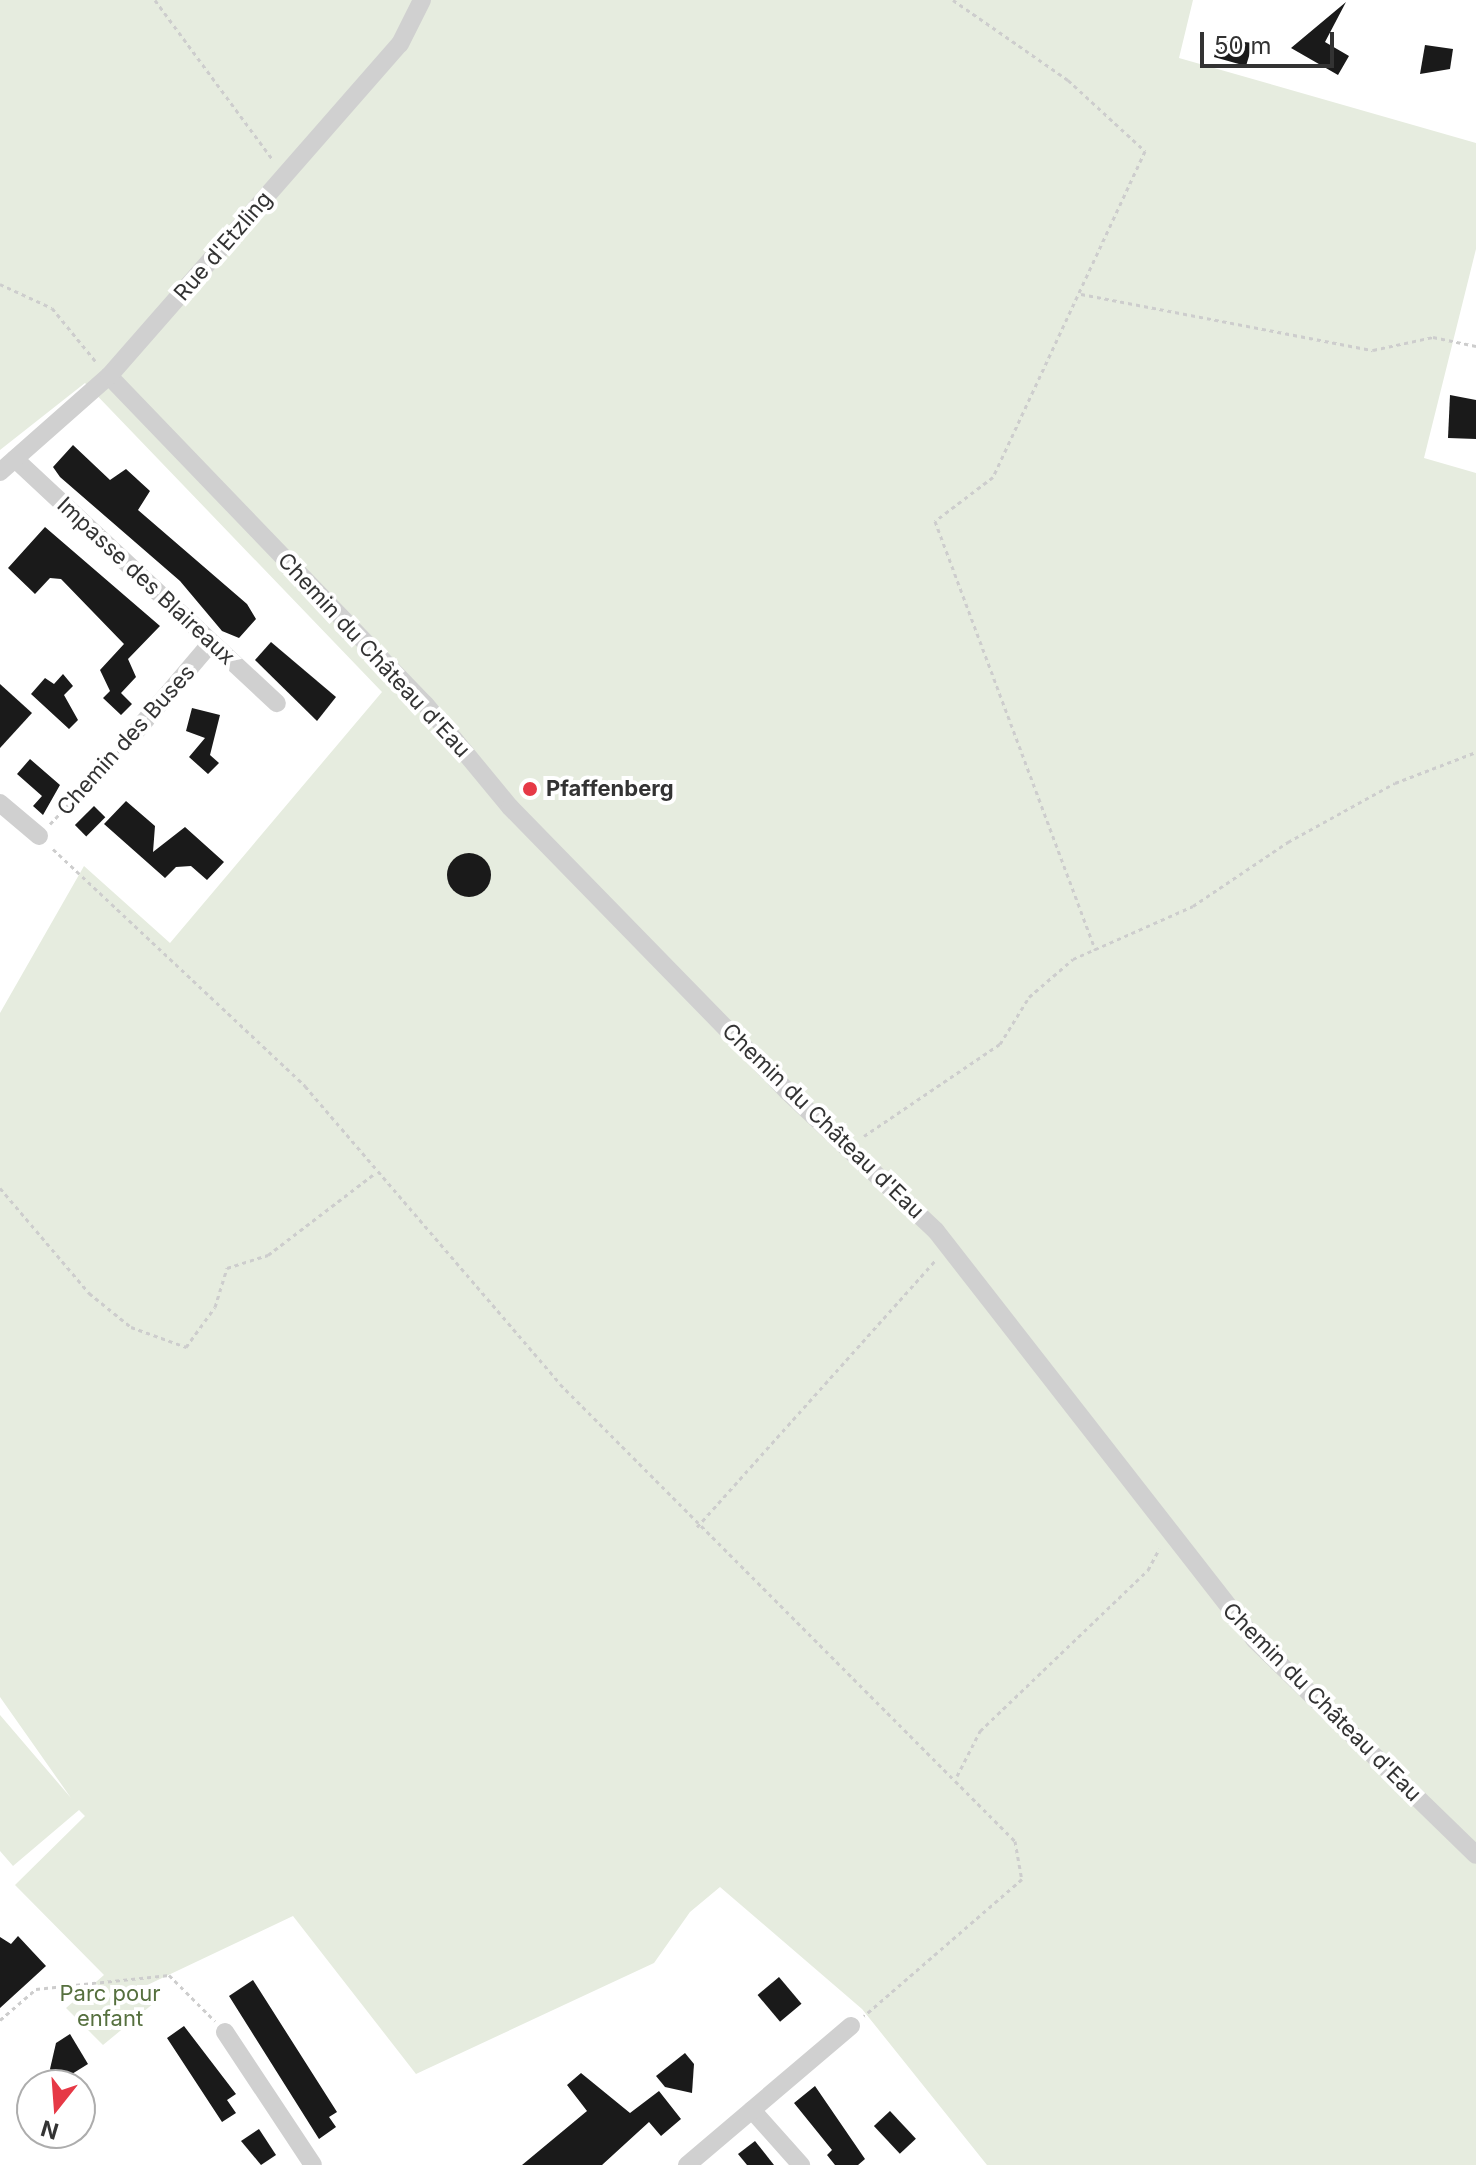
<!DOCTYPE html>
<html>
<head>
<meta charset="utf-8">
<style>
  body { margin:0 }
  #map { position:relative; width:1476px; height:2165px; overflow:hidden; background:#fff; font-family:Inter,sans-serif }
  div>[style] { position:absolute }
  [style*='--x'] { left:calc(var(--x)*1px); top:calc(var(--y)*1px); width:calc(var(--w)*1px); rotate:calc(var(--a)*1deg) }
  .green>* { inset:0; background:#e6ecdf }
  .building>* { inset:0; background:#1a1a1a; transform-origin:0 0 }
  .round { border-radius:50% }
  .path>* { height:3px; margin-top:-1.5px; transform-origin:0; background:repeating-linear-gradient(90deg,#cdcdcd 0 4px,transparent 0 8px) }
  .minor>* { height:18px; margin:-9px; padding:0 9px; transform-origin:9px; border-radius:9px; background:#d0d0d0 }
  .dots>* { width:22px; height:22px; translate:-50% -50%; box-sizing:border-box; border:4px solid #fff; border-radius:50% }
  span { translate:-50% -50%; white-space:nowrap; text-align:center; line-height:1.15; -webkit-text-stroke:8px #fff; paint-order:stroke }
  .street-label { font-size:22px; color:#333 }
  .poi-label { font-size:22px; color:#333; font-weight:700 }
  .left { translate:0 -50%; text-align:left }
  .park-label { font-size:22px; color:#56703f }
  .north { position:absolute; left:16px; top:2069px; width:80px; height:80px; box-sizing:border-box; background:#fff; border:2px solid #adadad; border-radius:50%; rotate:197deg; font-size:22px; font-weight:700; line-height:32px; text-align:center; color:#333 }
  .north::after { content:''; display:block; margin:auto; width:28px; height:36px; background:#e63946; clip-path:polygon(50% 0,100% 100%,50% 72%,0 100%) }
  .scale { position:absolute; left:1200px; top:32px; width:134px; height:36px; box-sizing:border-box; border:4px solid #333; border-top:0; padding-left:10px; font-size:24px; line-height:28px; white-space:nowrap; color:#333; -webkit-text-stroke:6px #fff; paint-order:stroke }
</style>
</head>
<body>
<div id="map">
  <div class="green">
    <div style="clip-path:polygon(0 0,1193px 0,1179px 58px,1476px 143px,1476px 249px,1424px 458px,1476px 473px,1476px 2165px,987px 2165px,862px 2009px,720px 1887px,690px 1912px,654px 1963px,416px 2074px,293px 1916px,141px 1988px,154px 2003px,103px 2045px,66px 2008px,104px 1975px,15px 1885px,85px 1816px,79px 1810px,13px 1866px,0 1851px,0 1715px,71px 1798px,0 1697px,0 1013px,84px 866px,170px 943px,382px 692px,85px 383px,0 450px)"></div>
  </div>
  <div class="building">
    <div style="clip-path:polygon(1346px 2px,1325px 42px,1349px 56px,1338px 75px,1291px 48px)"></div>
    <div style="clip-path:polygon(1219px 39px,1253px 43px,1246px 66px,1214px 57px)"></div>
    <div style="clip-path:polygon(1425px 45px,1453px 49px,1450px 69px,1420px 74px)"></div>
    <div style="clip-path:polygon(1450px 395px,1476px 400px,1476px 439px,1448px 438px)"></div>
    <div style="clip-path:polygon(73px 445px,110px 480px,126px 469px,150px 491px,138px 510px,247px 604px,256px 619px,239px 638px,222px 631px,180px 581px,60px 477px,53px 467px)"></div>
    <div style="clip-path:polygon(45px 527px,160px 626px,128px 659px,136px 677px,121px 693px,132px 704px,121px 715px,103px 698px,110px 691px,100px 670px,124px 644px,61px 579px,50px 578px,35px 594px,8px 568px)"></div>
    <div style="clip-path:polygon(271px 642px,336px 697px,317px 721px,255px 660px)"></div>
    <div style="clip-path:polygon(63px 674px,73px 686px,64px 695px,78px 720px,69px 729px,31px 694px,45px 678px,54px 684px)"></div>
    <div style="clip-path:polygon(0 684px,32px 713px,0 748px)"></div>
    <div style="clip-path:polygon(192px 708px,220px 715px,210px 755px,219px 763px,208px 774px,189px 757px,205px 738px,186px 731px)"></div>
    <div style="clip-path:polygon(30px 759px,60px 785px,43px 815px,33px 806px,42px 796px,17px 774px)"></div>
    <div style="clip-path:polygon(126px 801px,155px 826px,153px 852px,185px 827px,224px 862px,207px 880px,191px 866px,176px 867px,165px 878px,104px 824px)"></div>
    <div style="left:94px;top:806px;width:16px;height:27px;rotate:45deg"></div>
    <div class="round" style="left:447px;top:853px;width:44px;height:44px"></div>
    <div style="clip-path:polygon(18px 1936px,46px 1966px,0 2008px,0 1937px,11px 1944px)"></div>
    <div style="left:779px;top:1977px;width:35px;height:28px;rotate:50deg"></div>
    <div style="clip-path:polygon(253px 1980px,337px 2112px,329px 2117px,336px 2127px,319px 2139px,229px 1996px)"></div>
    <div style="clip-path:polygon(184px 2026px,236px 2094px,227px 2100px,236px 2113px,222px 2122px,167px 2038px)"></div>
    <div style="clip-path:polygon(70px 2034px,88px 2064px,59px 2082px,50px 2069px,56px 2043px)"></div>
    <div style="clip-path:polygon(685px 2053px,694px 2064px,692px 2093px,665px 2087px,656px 2076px)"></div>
    <div style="clip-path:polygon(581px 2073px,630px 2113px,659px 2091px,681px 2119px,661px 2136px,649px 2122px,602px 2165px,522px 2165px,587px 2111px,567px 2085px)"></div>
    <div style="clip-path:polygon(815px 2086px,865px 2159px,858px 2165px,835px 2165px,827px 2155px,832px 2150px,794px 2103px)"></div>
    <div style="left:890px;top:2111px;width:38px;height:22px;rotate:47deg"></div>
    <div style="clip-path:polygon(259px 2129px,276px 2155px,261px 2165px,241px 2141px)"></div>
    <div style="clip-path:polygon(755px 2141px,774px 2165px,747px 2165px,738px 2154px)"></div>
  </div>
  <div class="path">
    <div style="--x:155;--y:0;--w:199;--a:53.6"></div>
    <div style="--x:953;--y:0;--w:140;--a:34.8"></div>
    <div style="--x:1068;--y:80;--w:105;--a:42.7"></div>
    <div style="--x:1145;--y:151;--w:360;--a:115"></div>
    <div style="--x:993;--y:477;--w:73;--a:142.8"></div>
    <div style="--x:935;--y:521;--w:458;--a:69.5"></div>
    <div style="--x:0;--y:284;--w:57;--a:24.8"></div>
    <div style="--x:52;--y:308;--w:71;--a:50.7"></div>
    <div style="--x:1081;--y:294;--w:297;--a:10.9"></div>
    <div style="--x:1373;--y:350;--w:61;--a:-12.2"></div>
    <div style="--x:1433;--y:337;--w:44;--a:11.8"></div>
    <div style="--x:50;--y:824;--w:105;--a:-46.5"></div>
    <div style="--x:53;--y:849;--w:346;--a:43.2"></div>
    <div style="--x:305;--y:1086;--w:392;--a:49.4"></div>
    <div style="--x:560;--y:1384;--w:645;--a:45.13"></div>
    <div style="--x:1015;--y:1841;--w:39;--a:80"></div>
    <div style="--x:1022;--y:1879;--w:209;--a:139.1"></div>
    <div style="--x:864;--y:1136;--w:164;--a:-34.1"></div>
    <div style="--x:1000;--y:1044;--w:55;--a:-58.3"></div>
    <div style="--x:1029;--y:997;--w:58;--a:-40.8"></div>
    <div style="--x:1073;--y:959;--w:131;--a:-23.8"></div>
    <div style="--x:1193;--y:906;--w:115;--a:-34"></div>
    <div style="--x:1288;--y:842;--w:122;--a:-28.9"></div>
    <div style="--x:1395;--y:783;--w:87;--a:-20.9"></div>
    <div style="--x:0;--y:1188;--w:138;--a:49.7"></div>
    <div style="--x:89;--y:1293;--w:54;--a:39"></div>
    <div style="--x:131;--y:1327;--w:59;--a:20"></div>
    <div style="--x:186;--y:1347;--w:49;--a:-54.1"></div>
    <div style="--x:215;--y:1307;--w:41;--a:-72.9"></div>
    <div style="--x:227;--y:1268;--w:43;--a:-17.6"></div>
    <div style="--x:268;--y:1255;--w:133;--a:-37.4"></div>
    <div style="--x:697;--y:1527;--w:358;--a:-48.2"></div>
    <div style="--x:957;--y:1776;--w:51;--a:-62.9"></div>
    <div style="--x:980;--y:1731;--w:233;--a:-43.8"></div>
    <div style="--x:1148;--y:1570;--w:24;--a:-62"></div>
    <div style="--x:0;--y:2020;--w:48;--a:-40.7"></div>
    <div style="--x:36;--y:1989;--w:134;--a:-6"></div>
    <div style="--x:169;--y:1975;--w:65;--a:45"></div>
  </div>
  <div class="minor">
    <div style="--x:109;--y:376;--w:455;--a:46.1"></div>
    <div style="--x:425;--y:704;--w:134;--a:50.5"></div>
    <div style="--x:510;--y:807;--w:397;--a:45.7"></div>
    <div style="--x:787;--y:1091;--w:204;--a:43.2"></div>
    <div style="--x:936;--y:1231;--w:519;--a:52.05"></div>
    <div style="--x:1255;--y:1640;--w:308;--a:44.2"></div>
    <div style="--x:15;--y:459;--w:358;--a:43"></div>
    <div style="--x:0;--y:472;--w:145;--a:-41.4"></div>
    <div style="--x:109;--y:376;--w:441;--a:-48.8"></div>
    <div style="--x:400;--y:44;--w:49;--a:-63.4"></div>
    <div style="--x:132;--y:736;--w:122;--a:-49.7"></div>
    <div style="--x:0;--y:803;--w:51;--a:40.2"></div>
    <div style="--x:225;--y:2032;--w:159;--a:56.5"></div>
    <div style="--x:752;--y:2110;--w:74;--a:48.3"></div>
    <div style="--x:687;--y:2165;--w:215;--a:-40.3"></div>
  </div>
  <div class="dots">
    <div style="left:530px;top:789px;background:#e63946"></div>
  </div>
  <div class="street-label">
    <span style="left:223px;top:246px;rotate:-49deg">Rue d'Etzling</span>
    <span style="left:146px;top:581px;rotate:43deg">Impasse des Blaireaux</span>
    <span style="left:374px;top:655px;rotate:47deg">Chemin du Château d'Eau</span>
    <span style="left:126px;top:740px;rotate:-48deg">Chemin des Buses</span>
    <span style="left:823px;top:1121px;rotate:44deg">Chemin du Château d'Eau</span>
    <span style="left:1322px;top:1702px;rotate:45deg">Chemin du Château d'Eau</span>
  </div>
  <div class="poi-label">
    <span class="left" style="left:546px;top:789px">Pfaffenberg</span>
  </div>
  <div class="park-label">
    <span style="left:110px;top:2006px">Parc pour<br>enfant</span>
  </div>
  <div class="north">N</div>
  <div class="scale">50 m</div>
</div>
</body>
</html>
